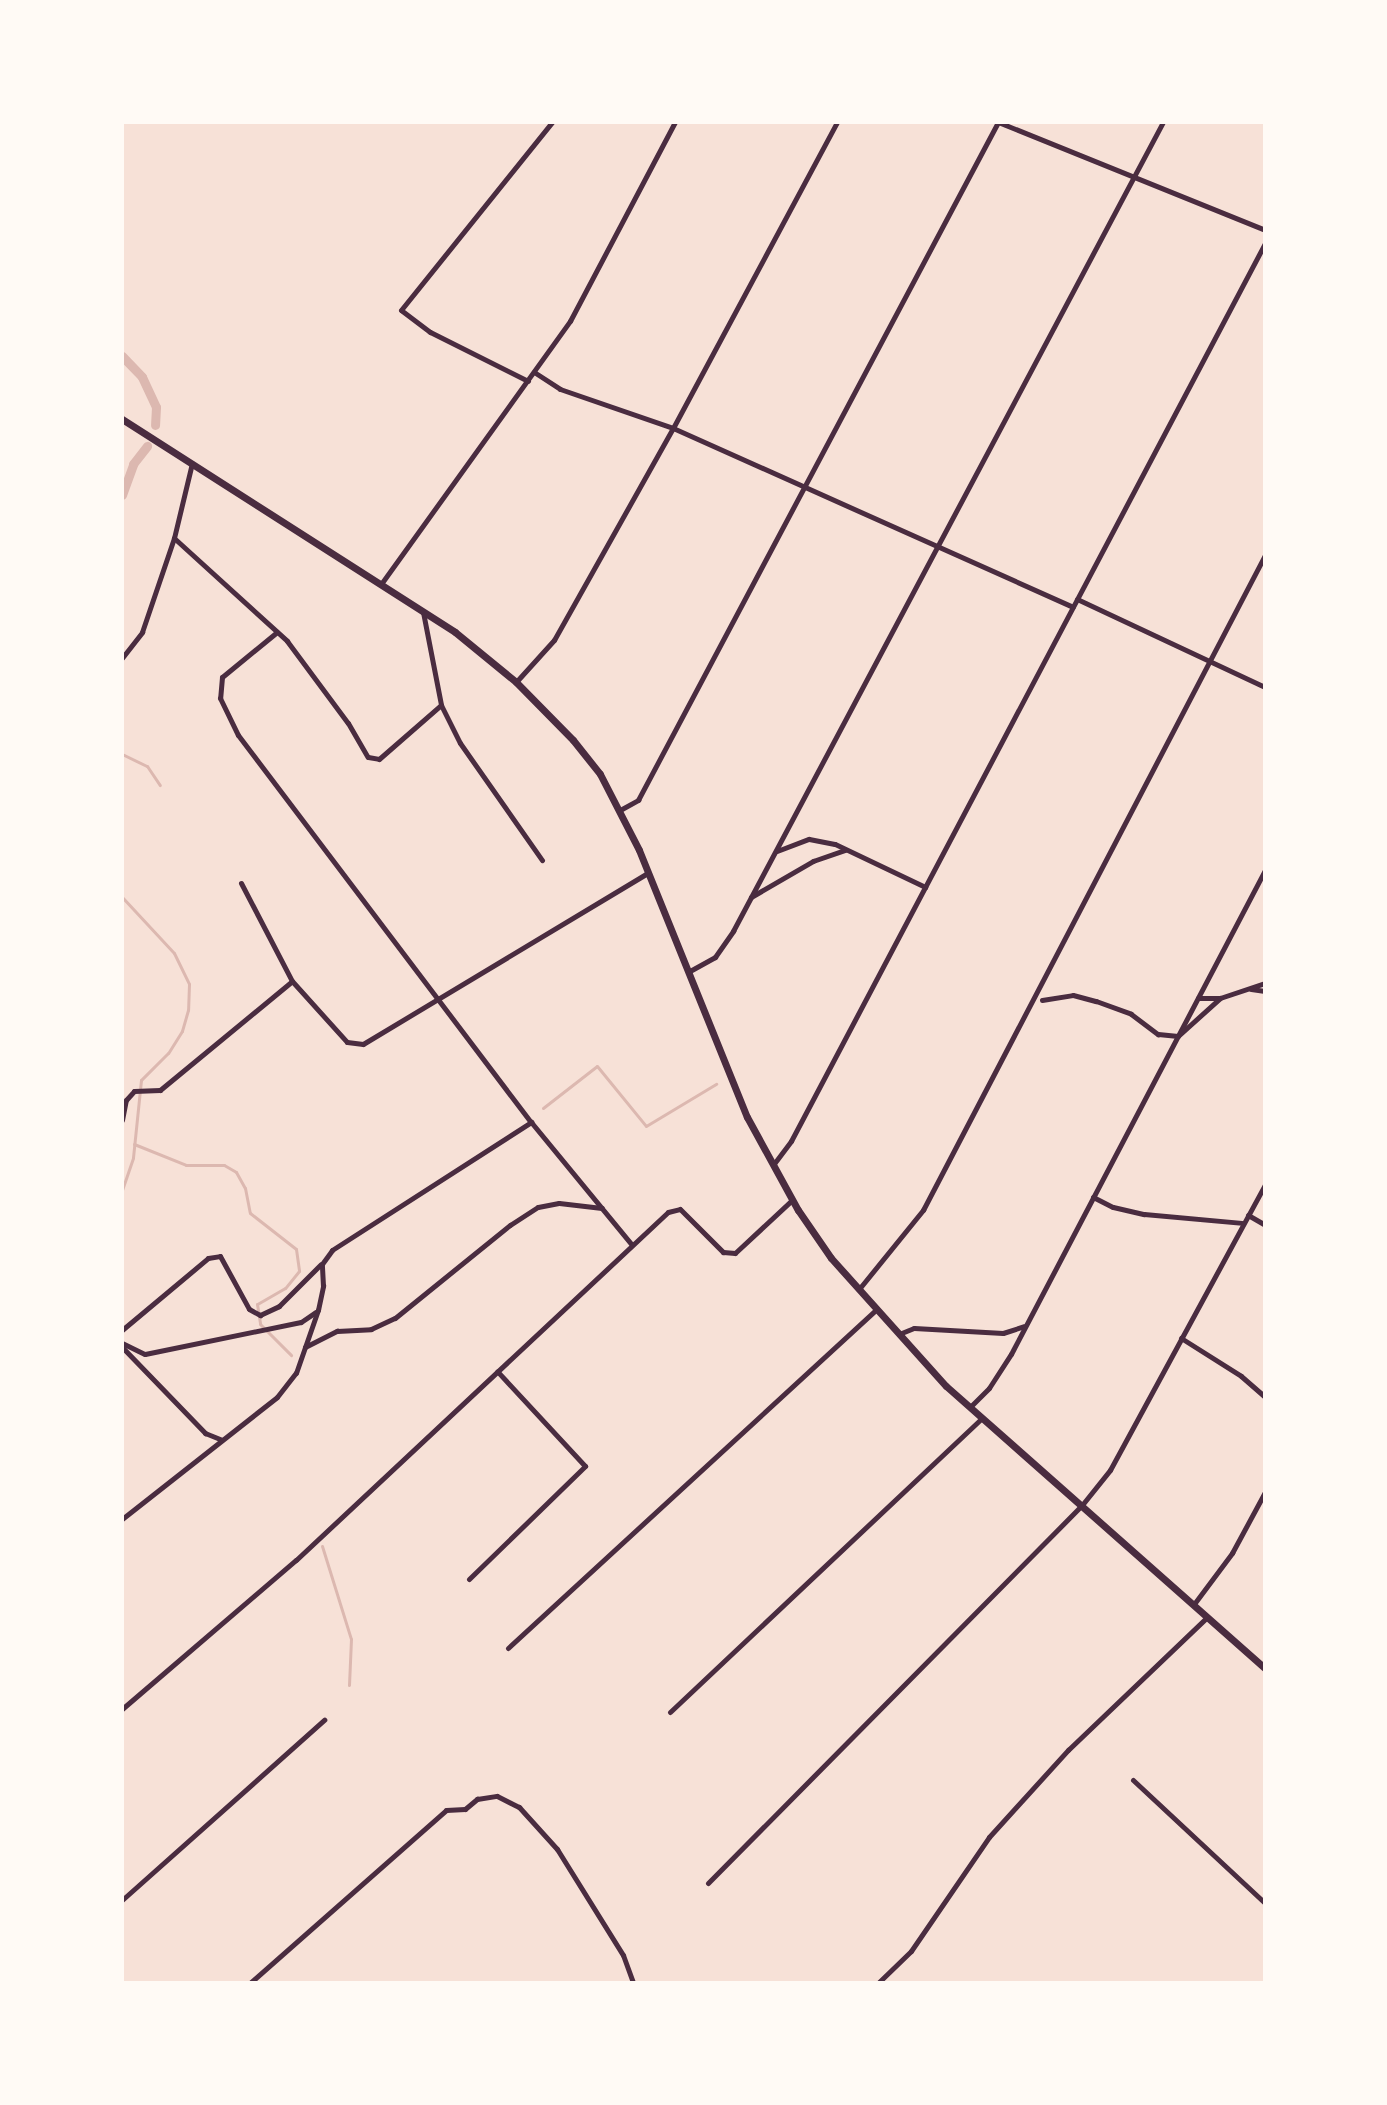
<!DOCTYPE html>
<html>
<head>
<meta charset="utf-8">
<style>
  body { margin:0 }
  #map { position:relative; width:1387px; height:2105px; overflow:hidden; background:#f7e1d7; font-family:"Playfair Display",serif }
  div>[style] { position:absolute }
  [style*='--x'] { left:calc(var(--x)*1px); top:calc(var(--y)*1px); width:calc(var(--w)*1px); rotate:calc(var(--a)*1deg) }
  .stream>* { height:3px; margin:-1.5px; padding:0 1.5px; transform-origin:1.5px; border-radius:1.5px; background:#dcb8b0 }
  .canal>* { height:9px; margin:-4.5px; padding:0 4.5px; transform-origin:4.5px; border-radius:4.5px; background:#dcb8b0 }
  .minor>* { height:5px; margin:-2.5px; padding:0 2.5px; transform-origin:2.5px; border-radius:2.5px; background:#4a2c40 }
  .secondary>* { height:7px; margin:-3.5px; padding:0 3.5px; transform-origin:3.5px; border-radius:3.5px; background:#4a2c40 }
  span { translate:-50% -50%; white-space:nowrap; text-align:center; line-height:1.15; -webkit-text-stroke:8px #fffaf5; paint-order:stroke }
  .frame { position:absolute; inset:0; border:124px solid #fffaf5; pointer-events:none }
</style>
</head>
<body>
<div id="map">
  <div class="stream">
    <div style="--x:122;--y:754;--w:28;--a:26"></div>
    <div style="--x:147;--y:766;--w:23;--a:56"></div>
    <div style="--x:122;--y:897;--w:76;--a:47.1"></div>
    <div style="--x:174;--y:953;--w:34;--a:64"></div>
    <div style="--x:189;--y:984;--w:26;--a:92"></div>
    <div style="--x:188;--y:1010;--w:22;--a:106"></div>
    <div style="--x:182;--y:1031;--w:26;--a:122"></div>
    <div style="--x:168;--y:1053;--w:38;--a:135"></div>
    <div style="--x:141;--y:1080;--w:78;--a:95.9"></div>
    <div style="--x:133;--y:1158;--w:34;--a:109"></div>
    <div style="--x:543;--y:1108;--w:68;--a:-37.9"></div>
    <div style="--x:597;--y:1066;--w:77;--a:50.8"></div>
    <div style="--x:646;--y:1126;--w:82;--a:-31"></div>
    <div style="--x:134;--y:1144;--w:56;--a:22"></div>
    <div style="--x:186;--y:1165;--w:38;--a:0"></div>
    <div style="--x:224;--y:1165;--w:14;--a:30"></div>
    <div style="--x:236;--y:1172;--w:18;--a:61"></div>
    <div style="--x:245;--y:1188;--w:25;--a:79"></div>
    <div style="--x:250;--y:1213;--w:58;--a:38"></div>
    <div style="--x:296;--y:1249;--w:22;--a:82"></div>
    <div style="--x:299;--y:1271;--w:22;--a:129"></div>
    <div style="--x:285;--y:1288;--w:32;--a:150"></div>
    <div style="--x:257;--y:1304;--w:20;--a:81"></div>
    <div style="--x:260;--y:1324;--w:44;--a:45"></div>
    <div style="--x:322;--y:1546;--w:97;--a:72.7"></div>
    <div style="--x:351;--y:1639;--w:46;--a:92.5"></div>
  </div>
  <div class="canal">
    <div style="--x:122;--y:356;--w:29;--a:46"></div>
    <div style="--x:142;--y:377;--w:33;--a:65"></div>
    <div style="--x:156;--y:407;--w:18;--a:93"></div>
    <div style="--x:122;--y:495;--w:33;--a:-70"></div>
    <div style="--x:133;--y:464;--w:23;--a:-52"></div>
  </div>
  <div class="minor">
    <div style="--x:998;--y:122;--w:288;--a:22"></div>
    <div style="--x:534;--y:372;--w:31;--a:33"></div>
    <div style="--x:560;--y:389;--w:120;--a:19"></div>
    <div style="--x:673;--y:428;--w:438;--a:24.1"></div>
    <div style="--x:528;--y:381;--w:110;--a:-153.4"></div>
    <div style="--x:430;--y:332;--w:36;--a:-143"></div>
    <div style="--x:401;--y:310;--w:241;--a:-51.2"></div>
    <div style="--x:174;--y:538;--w:153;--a:42.3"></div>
    <div style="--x:287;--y:641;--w:102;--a:53.4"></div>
    <div style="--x:348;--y:723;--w:39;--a:60"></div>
    <div style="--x:368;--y:757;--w:11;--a:10"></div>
    <div style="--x:379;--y:759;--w:82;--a:-41.1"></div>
    <div style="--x:381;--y:584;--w:324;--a:-54.3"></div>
    <div style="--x:570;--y:321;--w:225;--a:-62.2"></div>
    <div style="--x:1077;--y:599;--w:208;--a:25.1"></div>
    <div style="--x:423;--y:612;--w:95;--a:79"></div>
    <div style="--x:441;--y:705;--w:42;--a:63.4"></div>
    <div style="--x:460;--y:743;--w:143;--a:55"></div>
    <div style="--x:277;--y:632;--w:71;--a:140.7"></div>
    <div style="--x:222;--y:677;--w:21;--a:95"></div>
    <div style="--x:220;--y:698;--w:41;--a:64.1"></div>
    <div style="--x:238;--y:735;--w:485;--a:52.9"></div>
    <div style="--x:531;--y:1122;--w:159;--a:50.6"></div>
    <div style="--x:122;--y:658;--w:33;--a:-52"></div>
    <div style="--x:142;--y:632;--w:99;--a:-71.2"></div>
    <div style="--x:174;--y:538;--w:77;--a:-76.5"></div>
    <div style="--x:516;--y:682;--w:57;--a:-47.9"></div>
    <div style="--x:554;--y:640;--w:243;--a:-60.7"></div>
    <div style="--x:673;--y:428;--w:347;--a:-61.8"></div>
    <div style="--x:620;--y:810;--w:21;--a:-29"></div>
    <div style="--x:638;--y:800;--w:768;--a:-62.03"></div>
    <div style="--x:777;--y:851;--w:34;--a:-21"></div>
    <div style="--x:809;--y:839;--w:26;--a:11"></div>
    <div style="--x:835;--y:844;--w:100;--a:25.5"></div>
    <div style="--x:241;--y:883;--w:110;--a:62.5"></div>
    <div style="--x:292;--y:981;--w:82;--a:48"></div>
    <div style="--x:347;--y:1042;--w:16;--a:7"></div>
    <div style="--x:363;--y:1044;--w:332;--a:-31"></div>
    <div style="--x:751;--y:897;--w:72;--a:-30.1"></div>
    <div style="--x:813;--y:861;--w:34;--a:-19"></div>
    <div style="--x:688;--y:972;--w:31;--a:-29"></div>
    <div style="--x:715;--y:957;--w:32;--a:-55"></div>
    <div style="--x:733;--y:931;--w:916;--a:-62.01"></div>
    <div style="--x:1251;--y:989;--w:14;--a:8"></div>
    <div style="--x:1198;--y:998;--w:21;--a:0"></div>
    <div style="--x:1042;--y:1000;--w:31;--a:-9"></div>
    <div style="--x:1073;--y:995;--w:24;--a:15"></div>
    <div style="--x:1096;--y:1001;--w:37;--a:20"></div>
    <div style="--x:1131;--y:1014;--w:34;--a:37"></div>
    <div style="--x:1158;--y:1034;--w:20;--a:6"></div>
    <div style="--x:1178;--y:1036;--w:57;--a:-42.1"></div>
    <div style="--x:1220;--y:998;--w:47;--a:-18.4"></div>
    <div style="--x:122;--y:1120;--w:20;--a:-79"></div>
    <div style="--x:126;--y:1100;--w:12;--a:-48"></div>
    <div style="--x:134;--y:1091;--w:26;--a:-2"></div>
    <div style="--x:160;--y:1090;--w:171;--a:-39.5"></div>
    <div style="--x:773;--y:1165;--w:30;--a:-53"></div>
    <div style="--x:791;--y:1141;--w:1015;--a:-62.17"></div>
    <div style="--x:1093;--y:1197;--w:22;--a:27"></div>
    <div style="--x:1113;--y:1207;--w:32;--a:13"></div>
    <div style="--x:1144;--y:1214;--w:98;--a:5.2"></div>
    <div style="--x:1248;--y:1215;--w:20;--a:30"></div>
    <div style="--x:859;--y:1289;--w:102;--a:-51"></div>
    <div style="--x:923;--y:1210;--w:739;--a:-62.43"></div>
    <div style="--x:122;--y:1330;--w:112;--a:-39.9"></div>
    <div style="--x:208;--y:1258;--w:12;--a:-9"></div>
    <div style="--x:220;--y:1256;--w:60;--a:61.3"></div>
    <div style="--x:249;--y:1309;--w:13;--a:29"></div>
    <div style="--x:260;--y:1315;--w:21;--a:-25"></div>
    <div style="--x:279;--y:1306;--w:59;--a:-45"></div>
    <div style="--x:899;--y:1334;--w:16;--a:-22"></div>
    <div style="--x:914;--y:1328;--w:89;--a:3.2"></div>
    <div style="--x:1003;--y:1333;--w:22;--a:-18"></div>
    <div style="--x:1181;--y:1338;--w:71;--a:32.3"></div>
    <div style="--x:1241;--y:1376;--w:32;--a:41"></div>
    <div style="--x:122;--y:1343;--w:25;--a:26"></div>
    <div style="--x:145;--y:1354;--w:159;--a:-11.6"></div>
    <div style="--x:301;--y:1322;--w:18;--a:-34"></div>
    <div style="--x:122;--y:1347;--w:120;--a:46"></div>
    <div style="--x:205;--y:1433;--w:18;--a:22"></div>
    <div style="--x:305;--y:1347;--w:36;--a:-27"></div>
    <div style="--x:337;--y:1331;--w:34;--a:-3"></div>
    <div style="--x:371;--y:1329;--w:26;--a:-25"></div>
    <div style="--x:395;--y:1318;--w:148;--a:-39"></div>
    <div style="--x:510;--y:1225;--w:33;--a:-33"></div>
    <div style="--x:538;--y:1207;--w:21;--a:-11"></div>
    <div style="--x:559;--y:1203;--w:43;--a:6.6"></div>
    <div style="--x:970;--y:1407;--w:27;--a:-45"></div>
    <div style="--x:989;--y:1388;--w:40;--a:-57.1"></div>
    <div style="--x:1011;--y:1354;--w:547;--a:-62.31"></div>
    <div style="--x:122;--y:1519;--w:197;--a:-38.2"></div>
    <div style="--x:277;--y:1397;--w:31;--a:-52"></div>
    <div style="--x:296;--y:1373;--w:67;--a:-70.8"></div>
    <div style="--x:318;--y:1310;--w:25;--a:-78"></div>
    <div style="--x:323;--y:1286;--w:22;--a:-93"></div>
    <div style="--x:322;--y:1264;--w:17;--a:-54"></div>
    <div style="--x:332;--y:1250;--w:237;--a:-32.7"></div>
    <div style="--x:469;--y:1579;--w:162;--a:-44.2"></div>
    <div style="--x:585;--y:1466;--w:129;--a:-132.8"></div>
    <div style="--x:1194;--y:1604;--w:64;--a:-53.3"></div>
    <div style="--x:1232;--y:1553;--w:69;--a:-61.6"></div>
    <div style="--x:508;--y:1648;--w:500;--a:-42.6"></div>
    <div style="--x:122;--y:1709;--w:229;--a:-40.6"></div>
    <div style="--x:296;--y:1560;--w:509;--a:-43.09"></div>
    <div style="--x:668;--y:1212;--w:12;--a:-14"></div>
    <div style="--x:680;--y:1209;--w:61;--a:45"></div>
    <div style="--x:723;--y:1252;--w:12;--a:5"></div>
    <div style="--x:735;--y:1253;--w:78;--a:-42.9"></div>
    <div style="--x:670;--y:1712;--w:429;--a:-43.3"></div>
    <div style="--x:1133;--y:1780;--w:180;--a:43"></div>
    <div style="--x:708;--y:1883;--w:532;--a:-45.3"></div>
    <div style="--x:1082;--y:1505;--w:45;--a:-51.3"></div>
    <div style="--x:1110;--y:1470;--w:325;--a:-61.5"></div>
    <div style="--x:122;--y:1900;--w:271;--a:-41.7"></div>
    <div style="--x:250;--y:1983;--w:261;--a:-41.4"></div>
    <div style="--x:446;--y:1810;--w:19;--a:-3"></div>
    <div style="--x:465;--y:1809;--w:16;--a:-40"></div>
    <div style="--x:477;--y:1799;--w:20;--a:-9"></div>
    <div style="--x:497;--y:1796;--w:25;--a:27"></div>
    <div style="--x:519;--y:1807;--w:57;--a:47.9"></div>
    <div style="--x:557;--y:1849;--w:125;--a:58.1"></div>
    <div style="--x:623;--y:1955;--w:30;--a:70"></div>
    <div style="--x:878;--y:1983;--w:46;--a:-44.1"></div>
    <div style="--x:911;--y:1951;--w:138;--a:-55.6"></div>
    <div style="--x:989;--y:1837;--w:118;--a:-47.8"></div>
    <div style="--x:1068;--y:1750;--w:192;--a:-43.7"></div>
  </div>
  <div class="secondary">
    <div style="--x:122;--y:419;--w:395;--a:32.6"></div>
    <div style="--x:455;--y:632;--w:79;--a:39.3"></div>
    <div style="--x:516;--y:682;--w:81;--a:45.5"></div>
    <div style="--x:573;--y:740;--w:43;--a:51.5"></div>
    <div style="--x:600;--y:774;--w:85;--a:62.8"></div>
    <div style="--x:639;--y:850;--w:288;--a:68"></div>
    <div style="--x:747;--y:1117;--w:106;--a:61.3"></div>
    <div style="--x:798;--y:1210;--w:58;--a:55.5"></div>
    <div style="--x:831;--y:1258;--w:172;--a:48.1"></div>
    <div style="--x:946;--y:1386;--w:426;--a:41.5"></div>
  </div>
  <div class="frame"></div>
</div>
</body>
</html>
